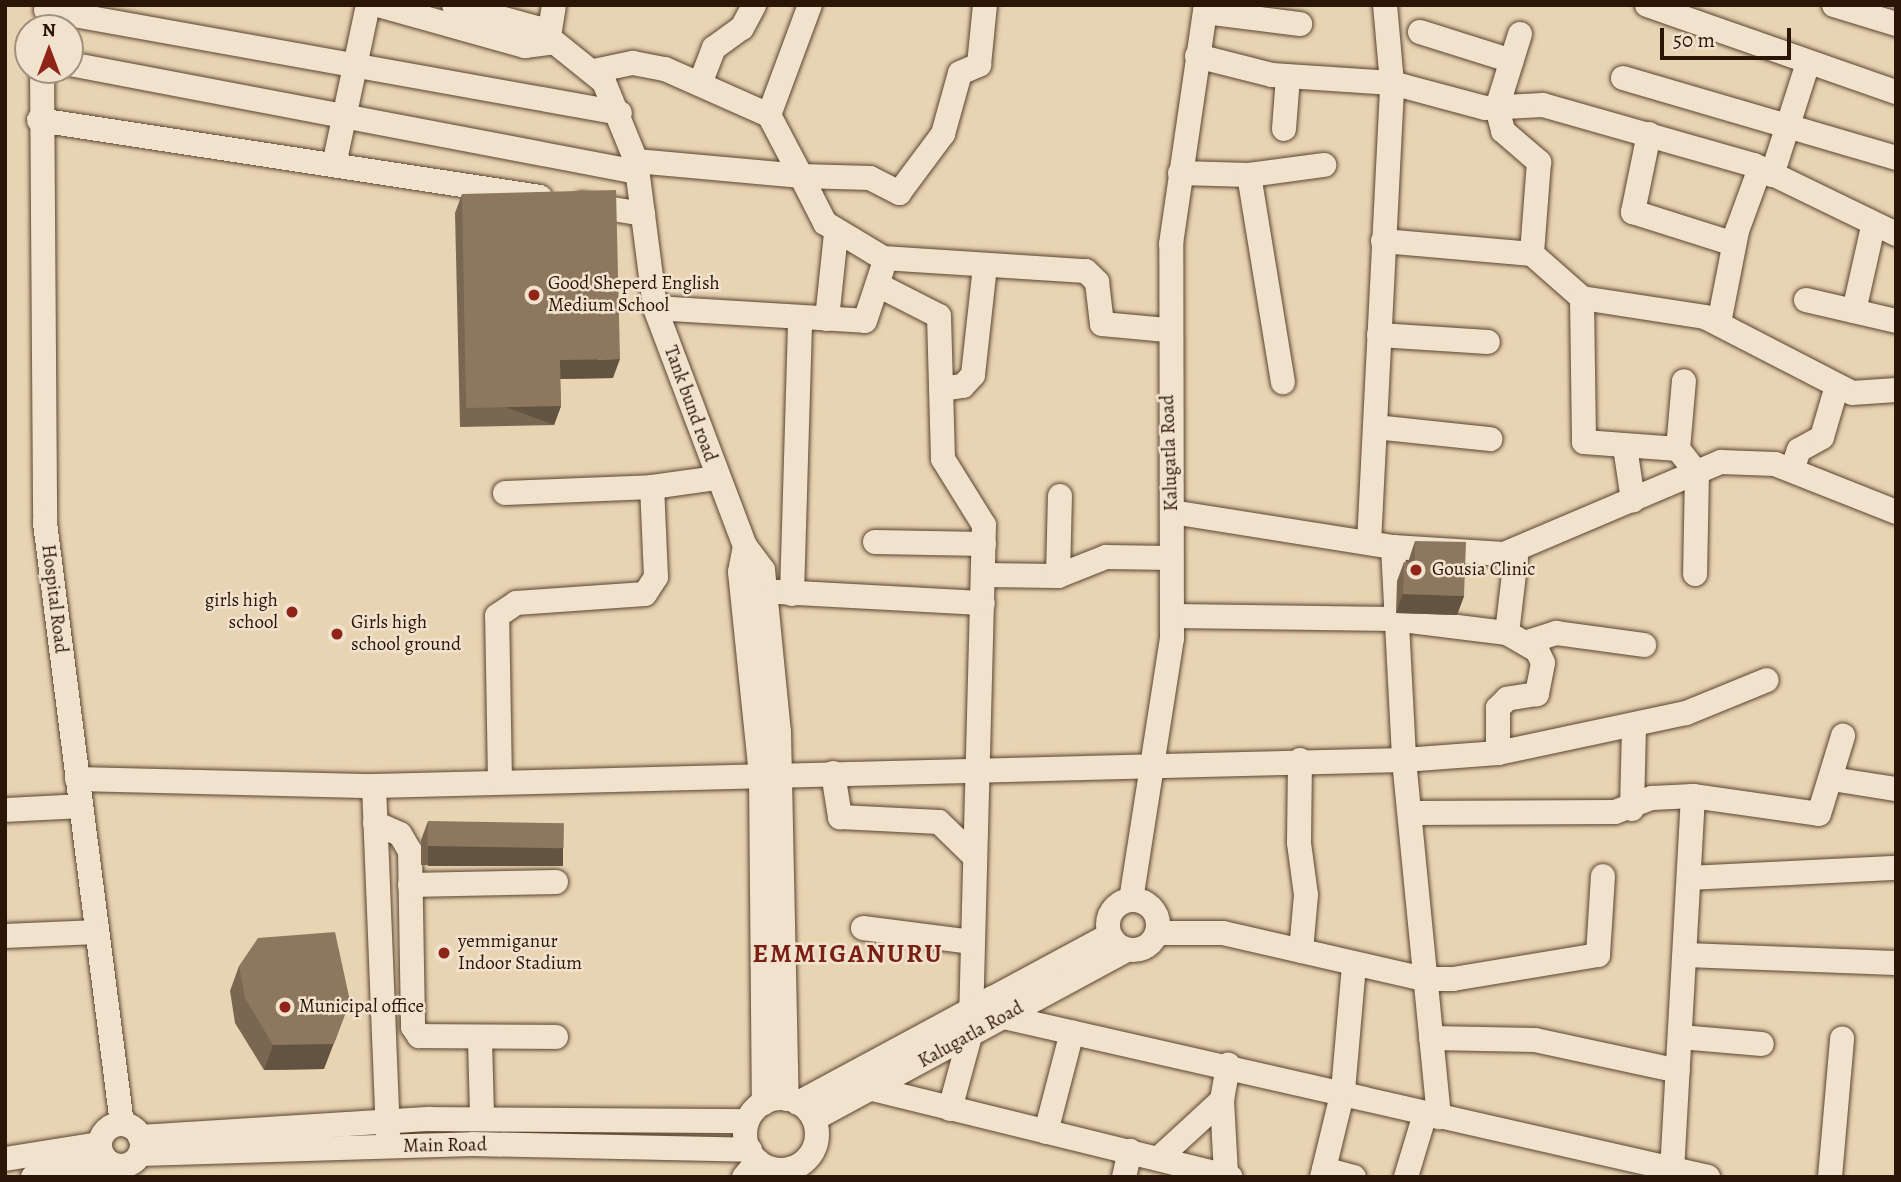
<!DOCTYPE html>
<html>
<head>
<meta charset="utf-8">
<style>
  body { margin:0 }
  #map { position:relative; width:1901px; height:1182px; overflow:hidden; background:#e8d3b2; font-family:Alegreya,serif }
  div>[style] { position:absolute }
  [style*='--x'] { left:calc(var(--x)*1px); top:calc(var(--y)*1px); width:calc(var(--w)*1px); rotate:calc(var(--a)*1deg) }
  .roads { filter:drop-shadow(0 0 2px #5a4431) drop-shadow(0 0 2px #5a4431) }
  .minor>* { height:24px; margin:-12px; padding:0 12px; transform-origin:12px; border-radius:12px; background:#f0e2cd }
  .minor>.ring { margin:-12px; padding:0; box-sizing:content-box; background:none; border:24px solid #f0e2cd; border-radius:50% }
  .wall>* { inset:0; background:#796752 }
  .shaded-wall>* { inset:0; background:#635442; transform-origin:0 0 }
  .building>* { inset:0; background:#8d785f; transform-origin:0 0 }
  .dots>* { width:19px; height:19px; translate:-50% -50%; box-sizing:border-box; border:4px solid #f0e2cd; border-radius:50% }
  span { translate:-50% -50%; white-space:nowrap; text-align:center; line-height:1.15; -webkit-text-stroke:5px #f0e2cd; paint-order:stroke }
  .poi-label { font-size:19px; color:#2a1506 }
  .left { translate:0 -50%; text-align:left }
  .right { translate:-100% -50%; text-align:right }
  .street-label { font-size:19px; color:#2a1506 }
  .district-label { font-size:26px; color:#7a1f14; font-weight:700; letter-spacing:2px }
  .frame { position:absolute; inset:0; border:7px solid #2a1506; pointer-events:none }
  .north { position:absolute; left:14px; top:14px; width:70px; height:70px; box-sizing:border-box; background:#f0e2cd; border:2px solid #a1907d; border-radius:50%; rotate:0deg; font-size:19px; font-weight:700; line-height:28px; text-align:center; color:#2a1506 }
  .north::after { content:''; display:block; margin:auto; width:24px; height:32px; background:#8f2418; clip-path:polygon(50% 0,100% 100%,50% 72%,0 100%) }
  .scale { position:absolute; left:1660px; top:28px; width:131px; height:32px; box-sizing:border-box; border:4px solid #2a1506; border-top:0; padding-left:9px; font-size:21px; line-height:24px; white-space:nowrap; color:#2a1506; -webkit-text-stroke:5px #f0e2cd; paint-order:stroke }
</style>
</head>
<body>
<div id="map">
  <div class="roads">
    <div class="minor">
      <div style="--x:378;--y:5;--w:153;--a:15.6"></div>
      <div style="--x:525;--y:46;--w:23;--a:-7"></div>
      <div style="--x:454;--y:5;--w:86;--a:15.5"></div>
      <div style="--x:537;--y:28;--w:86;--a:38.9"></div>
      <div style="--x:604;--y:82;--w:85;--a:67.9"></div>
      <div style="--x:636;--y:161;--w:148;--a:82.6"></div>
      <div style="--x:655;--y:308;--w:254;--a:69.3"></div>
      <div style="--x:1647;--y:5;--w:264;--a:19.3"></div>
      <div style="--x:1834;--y:5;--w:65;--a:17"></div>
      <div style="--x:46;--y:10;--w:583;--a:10.17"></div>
      <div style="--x:1205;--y:12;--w:96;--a:7.2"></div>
      <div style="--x:1420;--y:32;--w:96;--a:17.5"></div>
      <div style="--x:1520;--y:34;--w:77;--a:107.3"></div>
      <div style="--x:1497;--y:108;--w:24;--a:75"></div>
      <div style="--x:1503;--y:131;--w:48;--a:40.7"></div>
      <div style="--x:1539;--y:162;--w:92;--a:94.4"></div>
      <div style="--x:548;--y:43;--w:38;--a:-81"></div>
      <div style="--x:1197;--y:56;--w:77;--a:14.2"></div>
      <div style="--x:1272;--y:75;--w:120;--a:3.8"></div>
      <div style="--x:1392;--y:83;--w:96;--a:15"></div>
      <div style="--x:1485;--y:108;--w:58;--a:-3"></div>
      <div style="--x:1543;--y:105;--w:219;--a:15.9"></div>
      <div style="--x:1754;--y:165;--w:158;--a:25.9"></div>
      <div style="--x:70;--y:64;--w:577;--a:10.78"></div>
      <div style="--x:42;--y:70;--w:453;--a:89.6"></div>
      <div style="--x:45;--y:523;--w:606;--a:82.7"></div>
      <div style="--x:594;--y:71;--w:40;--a:-12"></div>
      <div style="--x:633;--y:63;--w:33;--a:11"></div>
      <div style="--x:665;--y:69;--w:114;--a:23.9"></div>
      <div style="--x:769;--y:115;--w:69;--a:62.3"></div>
      <div style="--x:801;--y:176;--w:69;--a:1.7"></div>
      <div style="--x:870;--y:178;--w:33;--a:27"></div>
      <div style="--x:899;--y:193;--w:74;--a:-53.3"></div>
      <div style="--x:943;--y:134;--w:63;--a:-74.4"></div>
      <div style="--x:960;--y:73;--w:21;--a:-23"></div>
      <div style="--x:979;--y:65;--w:60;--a:-84.3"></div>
      <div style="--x:1623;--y:78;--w:284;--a:16.3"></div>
      <div style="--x:700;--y:84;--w:39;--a:-69"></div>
      <div style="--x:714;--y:48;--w:34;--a:-36"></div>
      <div style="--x:742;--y:28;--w:26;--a:-62"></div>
      <div style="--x:769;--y:115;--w:117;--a:-69.6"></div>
      <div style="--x:39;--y:120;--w:507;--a:8.74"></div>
      <div style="--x:1284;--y:129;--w:52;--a:-85.6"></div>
      <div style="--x:1649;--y:134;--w:80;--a:101.6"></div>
      <div style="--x:1633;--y:212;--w:106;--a:17.6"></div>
      <div style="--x:636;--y:161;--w:166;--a:5.2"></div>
      <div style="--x:801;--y:176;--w:53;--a:62.9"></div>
      <div style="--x:825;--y:223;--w:68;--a:31.1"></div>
      <div style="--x:883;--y:258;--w:203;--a:3.7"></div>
      <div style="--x:1086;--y:271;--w:16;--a:45"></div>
      <div style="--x:1097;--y:282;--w:42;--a:83.2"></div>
      <div style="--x:1102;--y:324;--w:65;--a:5.3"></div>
      <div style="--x:334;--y:165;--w:164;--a:-78"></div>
      <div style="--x:1180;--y:173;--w:69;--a:1.7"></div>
      <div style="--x:1249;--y:175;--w:76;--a:-7.6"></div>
      <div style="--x:1249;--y:175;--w:210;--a:80.7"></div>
      <div style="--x:1772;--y:175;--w:118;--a:-72.2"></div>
      <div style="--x:582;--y:204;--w:62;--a:9.3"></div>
      <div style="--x:1383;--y:241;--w:150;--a:5"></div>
      <div style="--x:1532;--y:254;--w:67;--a:41.3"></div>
      <div style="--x:1582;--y:298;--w:124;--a:8.8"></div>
      <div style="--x:1705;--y:317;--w:165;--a:27.3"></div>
      <div style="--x:1852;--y:393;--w:44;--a:-3.9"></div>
      <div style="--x:880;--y:286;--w:66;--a:27"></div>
      <div style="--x:939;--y:316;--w:143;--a:88.4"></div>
      <div style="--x:943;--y:459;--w:78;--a:58.2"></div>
      <div style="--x:984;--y:525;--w:484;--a:91.5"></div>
      <div style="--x:1582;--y:298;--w:144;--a:89.2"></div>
      <div style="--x:1584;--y:442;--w:94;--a:4.3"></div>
      <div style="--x:1678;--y:449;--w:31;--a:52"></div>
      <div style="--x:1697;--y:473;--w:101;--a:91.1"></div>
      <div style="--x:1806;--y:300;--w:92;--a:13.1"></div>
      <div style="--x:655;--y:308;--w:210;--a:3.5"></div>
      <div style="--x:865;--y:321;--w:54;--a:-71.6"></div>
      <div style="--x:1854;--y:311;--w:86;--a:-77.3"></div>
      <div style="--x:827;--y:319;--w:86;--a:-84"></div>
      <div style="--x:1719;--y:323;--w:94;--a:-78.9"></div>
      <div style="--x:1737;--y:231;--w:67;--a:-69.9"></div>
      <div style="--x:1379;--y:335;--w:109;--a:3.7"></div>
      <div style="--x:941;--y:389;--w:22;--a:-8"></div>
      <div style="--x:963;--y:386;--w:15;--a:-48"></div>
      <div style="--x:973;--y:375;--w:110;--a:-83.7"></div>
      <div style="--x:1375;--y:427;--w:116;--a:6"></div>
      <div style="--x:1625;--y:447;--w:54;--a:81.4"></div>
      <div style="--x:1678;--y:449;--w:68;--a:-85"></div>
      <div style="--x:1792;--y:470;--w:21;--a:-71"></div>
      <div style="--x:1799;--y:450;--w:26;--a:-29"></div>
      <div style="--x:1822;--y:437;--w:53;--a:-73.6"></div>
      <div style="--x:505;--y:493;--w:147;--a:-2.3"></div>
      <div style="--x:1172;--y:512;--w:224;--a:9"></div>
      <div style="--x:1393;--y:547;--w:111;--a:3.6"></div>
      <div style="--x:1504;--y:554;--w:236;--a:-23"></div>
      <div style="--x:1721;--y:462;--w:54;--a:2.1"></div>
      <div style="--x:1775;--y:464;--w:130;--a:21.6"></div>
      <div style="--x:875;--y:542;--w:109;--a:1.1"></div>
      <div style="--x:1369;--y:543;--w:461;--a:-87.1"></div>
      <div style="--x:1392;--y:83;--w:78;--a:-95.1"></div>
      <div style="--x:745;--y:546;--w:30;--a:53"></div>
      <div style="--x:763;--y:570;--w:163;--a:84.4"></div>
      <div style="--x:779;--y:732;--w:367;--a:88.8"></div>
      <div style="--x:745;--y:546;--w:26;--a:101"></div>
      <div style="--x:740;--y:572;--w:204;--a:84.1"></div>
      <div style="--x:761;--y:775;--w:328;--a:89.5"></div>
      <div style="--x:1393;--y:547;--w:213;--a:87"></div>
      <div style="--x:1404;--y:760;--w:359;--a:84.4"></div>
      <div style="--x:984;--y:575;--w:74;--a:0.8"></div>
      <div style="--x:1058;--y:576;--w:52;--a:-21.6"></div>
      <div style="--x:1106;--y:557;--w:65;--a:0.9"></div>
      <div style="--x:1058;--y:576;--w:80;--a:-88.6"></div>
      <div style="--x:777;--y:592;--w:206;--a:3.1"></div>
      <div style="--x:792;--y:594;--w:277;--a:-88.3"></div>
      <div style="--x:1173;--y:616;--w:221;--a:0.8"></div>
      <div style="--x:1394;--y:619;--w:114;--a:7.1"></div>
      <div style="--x:1507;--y:633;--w:34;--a:30"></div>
      <div style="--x:1537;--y:650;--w:14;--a:65"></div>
      <div style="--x:1543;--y:663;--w:32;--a:101"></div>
      <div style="--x:1537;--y:694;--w:30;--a:171"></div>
      <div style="--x:1507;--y:699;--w:13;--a:135"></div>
      <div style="--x:1498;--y:708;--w:45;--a:90"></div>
      <div style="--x:1507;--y:633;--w:85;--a:-83.2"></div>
      <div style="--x:1525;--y:643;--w:33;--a:-18"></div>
      <div style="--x:1556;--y:633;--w:89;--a:7.8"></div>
      <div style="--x:1300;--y:760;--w:83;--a:90.7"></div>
      <div style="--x:1299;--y:843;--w:52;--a:82.3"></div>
      <div style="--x:1306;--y:895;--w:56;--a:95.1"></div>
      <div style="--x:833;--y:773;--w:45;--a:81"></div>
      <div style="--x:840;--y:817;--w:99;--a:2.9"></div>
      <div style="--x:939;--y:822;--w:46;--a:44.1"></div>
      <div style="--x:77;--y:779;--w:297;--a:1.4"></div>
      <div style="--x:374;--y:786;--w:1030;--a:-1.45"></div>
      <div style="--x:1404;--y:760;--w:94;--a:-4.3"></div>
      <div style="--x:1498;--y:753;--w:192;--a:-12"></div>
      <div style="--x:1686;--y:713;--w:87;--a:-22.2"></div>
      <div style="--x:1832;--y:779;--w:65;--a:8.9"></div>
      <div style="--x:500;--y:781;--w:165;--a:-91"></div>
      <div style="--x:497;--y:616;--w:23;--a:-34"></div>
      <div style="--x:516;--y:603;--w:129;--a:-4"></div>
      <div style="--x:645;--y:594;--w:20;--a:-57"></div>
      <div style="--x:656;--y:577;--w:90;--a:-92.5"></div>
      <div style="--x:652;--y:487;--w:66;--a:-7.9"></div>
      <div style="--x:374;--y:786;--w:349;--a:87.7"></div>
      <div style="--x:1693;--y:796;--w:127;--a:8.1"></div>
      <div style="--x:1819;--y:814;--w:82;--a:-72.9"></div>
      <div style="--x:1632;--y:809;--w:84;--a:-88.6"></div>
      <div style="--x:5;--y:810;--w:76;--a:-3"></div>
      <div style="--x:1411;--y:813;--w:204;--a:-0.3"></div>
      <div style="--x:1615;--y:812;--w:40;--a:-21"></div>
      <div style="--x:1652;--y:798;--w:41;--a:-2.8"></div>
      <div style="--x:1693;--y:796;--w:373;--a:93.2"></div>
      <div style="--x:375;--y:823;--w:27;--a:24"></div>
      <div style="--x:400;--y:834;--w:20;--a:60"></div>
      <div style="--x:410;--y:851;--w:176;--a:89"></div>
      <div style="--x:413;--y:1027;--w:11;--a:56"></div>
      <div style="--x:419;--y:1036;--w:137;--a:0.4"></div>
      <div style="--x:1690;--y:878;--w:206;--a:-2.8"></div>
      <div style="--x:410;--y:885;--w:146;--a:-1.2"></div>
      <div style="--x:1131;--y:900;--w:265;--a:-81.1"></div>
      <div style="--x:1172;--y:638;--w:394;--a:-90.1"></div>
      <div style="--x:1171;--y:244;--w:242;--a:-81.7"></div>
      <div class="ring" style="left:1108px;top:900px;width:26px;height:26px"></div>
      <div style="--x:863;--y:928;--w:110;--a:7.3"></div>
      <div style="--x:1157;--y:933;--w:66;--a:0"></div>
      <div style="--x:1223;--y:933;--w:206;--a:12.9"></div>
      <div style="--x:1424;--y:979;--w:29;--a:0"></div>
      <div style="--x:1453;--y:979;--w:147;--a:-9.4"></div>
      <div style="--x:1598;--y:955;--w:79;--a:-86.4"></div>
      <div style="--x:5;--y:936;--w:92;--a:-2.5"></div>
      <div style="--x:1685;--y:955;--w:211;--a:2.2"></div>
      <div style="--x:992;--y:998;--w:22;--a:58"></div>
      <div style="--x:1004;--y:1017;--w:722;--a:12.8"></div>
      <div style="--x:1680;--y:1037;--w:82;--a:4.9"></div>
      <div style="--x:1431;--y:1038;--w:104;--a:1.1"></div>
      <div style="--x:1535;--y:1040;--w:146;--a:12.2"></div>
      <div style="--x:480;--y:1039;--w:78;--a:88.5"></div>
      <div style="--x:873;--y:1089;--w:368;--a:13.8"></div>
      <div class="ring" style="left:745px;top:1098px;width:48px;height:48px"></div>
      <div style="--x:798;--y:1103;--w:354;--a:-28.3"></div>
      <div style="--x:950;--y:1109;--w:76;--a:-74.7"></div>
      <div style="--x:814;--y:1119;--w:356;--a:-28.4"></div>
      <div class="ring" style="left:100px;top:1124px;width:18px;height:18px"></div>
      <div style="--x:1046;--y:1132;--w:103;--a:-75.4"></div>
      <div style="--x:140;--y:1137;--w:291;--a:-3.6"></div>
      <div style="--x:430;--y:1119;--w:317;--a:0.4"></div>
      <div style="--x:140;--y:1154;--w:333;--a:-1.7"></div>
      <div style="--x:473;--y:1144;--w:277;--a:1.2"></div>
      <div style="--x:1159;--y:1158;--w:86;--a:-42.6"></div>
      <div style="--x:5;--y:1159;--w:95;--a:-9.1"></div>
      <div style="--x:1324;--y:1169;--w:31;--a:15"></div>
      <div style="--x:1226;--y:1174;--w:74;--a:-93.1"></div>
      <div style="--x:1222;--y:1100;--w:36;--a:-80"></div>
      <div style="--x:33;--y:1177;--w:77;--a:-10.4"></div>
      <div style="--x:744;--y:1177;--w:21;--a:-49"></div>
      <div style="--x:1124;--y:1177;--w:27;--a:-77"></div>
      <div style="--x:1322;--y:1177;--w:89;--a:-76.3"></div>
      <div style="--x:1343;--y:1091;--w:127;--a:-85"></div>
      <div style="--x:1406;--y:1177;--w:66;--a:-73.2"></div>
      <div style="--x:1830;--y:1177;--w:139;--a:-85"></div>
    </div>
  </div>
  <div class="wall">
    <div style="clip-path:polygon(462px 194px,613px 378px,560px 379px,561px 406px,554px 425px,460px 427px,455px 213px)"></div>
    <div style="clip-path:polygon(1415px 541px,1464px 596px,1457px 615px,1396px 613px,1397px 581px,1404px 562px,1408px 562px)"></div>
    <div style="clip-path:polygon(428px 821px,563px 847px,556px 866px,421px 865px,421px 840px)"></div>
    <div style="clip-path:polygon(239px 966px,324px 1069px,264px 1070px,235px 1023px,230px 991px)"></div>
  </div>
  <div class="shaded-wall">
    <div style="clip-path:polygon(620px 359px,613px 378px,553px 379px,560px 360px)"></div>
    <div style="left:561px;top:406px;width:20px;height:95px;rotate:110deg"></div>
    <div style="clip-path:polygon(1403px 594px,1464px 596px,1457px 615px,1396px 613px)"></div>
    <div style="left:428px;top:846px;width:135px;height:20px"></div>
    <div style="clip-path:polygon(350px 1001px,324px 1069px,264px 1070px,273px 1045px)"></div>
  </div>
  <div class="building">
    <div style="clip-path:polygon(616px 190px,620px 359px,560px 360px,561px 406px,466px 408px,462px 194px)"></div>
    <div style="clip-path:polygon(1415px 541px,1466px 542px,1464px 596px,1403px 594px,1404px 562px,1415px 563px)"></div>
    <div style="left:428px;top:821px;width:136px;height:25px;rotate:1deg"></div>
    <div style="clip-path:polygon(335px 932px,350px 1001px,334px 1044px,273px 1045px,245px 998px,239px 966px,258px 938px)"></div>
  </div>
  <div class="dots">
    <div style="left:534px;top:295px;background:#8f2418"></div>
    <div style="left:1416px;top:570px;background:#8f2418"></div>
    <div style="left:292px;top:612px;background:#8f2418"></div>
    <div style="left:337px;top:634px;background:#8f2418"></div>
    <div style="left:444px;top:953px;background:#8f2418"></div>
    <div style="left:285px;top:1007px;background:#8f2418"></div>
  </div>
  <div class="poi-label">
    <span class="left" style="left:548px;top:295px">Good Sheperd English<br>Medium School</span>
    <span class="left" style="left:1432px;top:570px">Gousia Clinic</span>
    <span class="right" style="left:278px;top:612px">girls high<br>school</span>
    <span class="left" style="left:351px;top:634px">Girls high<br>school ground</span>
    <span class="left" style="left:458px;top:953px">yemmiganur<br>Indoor Stadium</span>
    <span class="left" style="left:299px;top:1007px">Municipal office</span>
  </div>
  <div class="street-label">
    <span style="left:690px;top:404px;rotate:70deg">Tank bund road</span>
    <span style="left:1170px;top:453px;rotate:-92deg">Kalugatla Road</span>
    <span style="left:54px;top:599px;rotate:83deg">Hospital Road</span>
    <span style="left:971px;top:1035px;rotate:-29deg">Kalugatla Road</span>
    <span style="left:445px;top:1146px;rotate:-1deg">Main Road</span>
  </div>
  <div class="district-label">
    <span style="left:848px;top:954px">EMMIGANURU</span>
  </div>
  <div class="frame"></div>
  <div class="north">N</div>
  <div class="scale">50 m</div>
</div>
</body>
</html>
